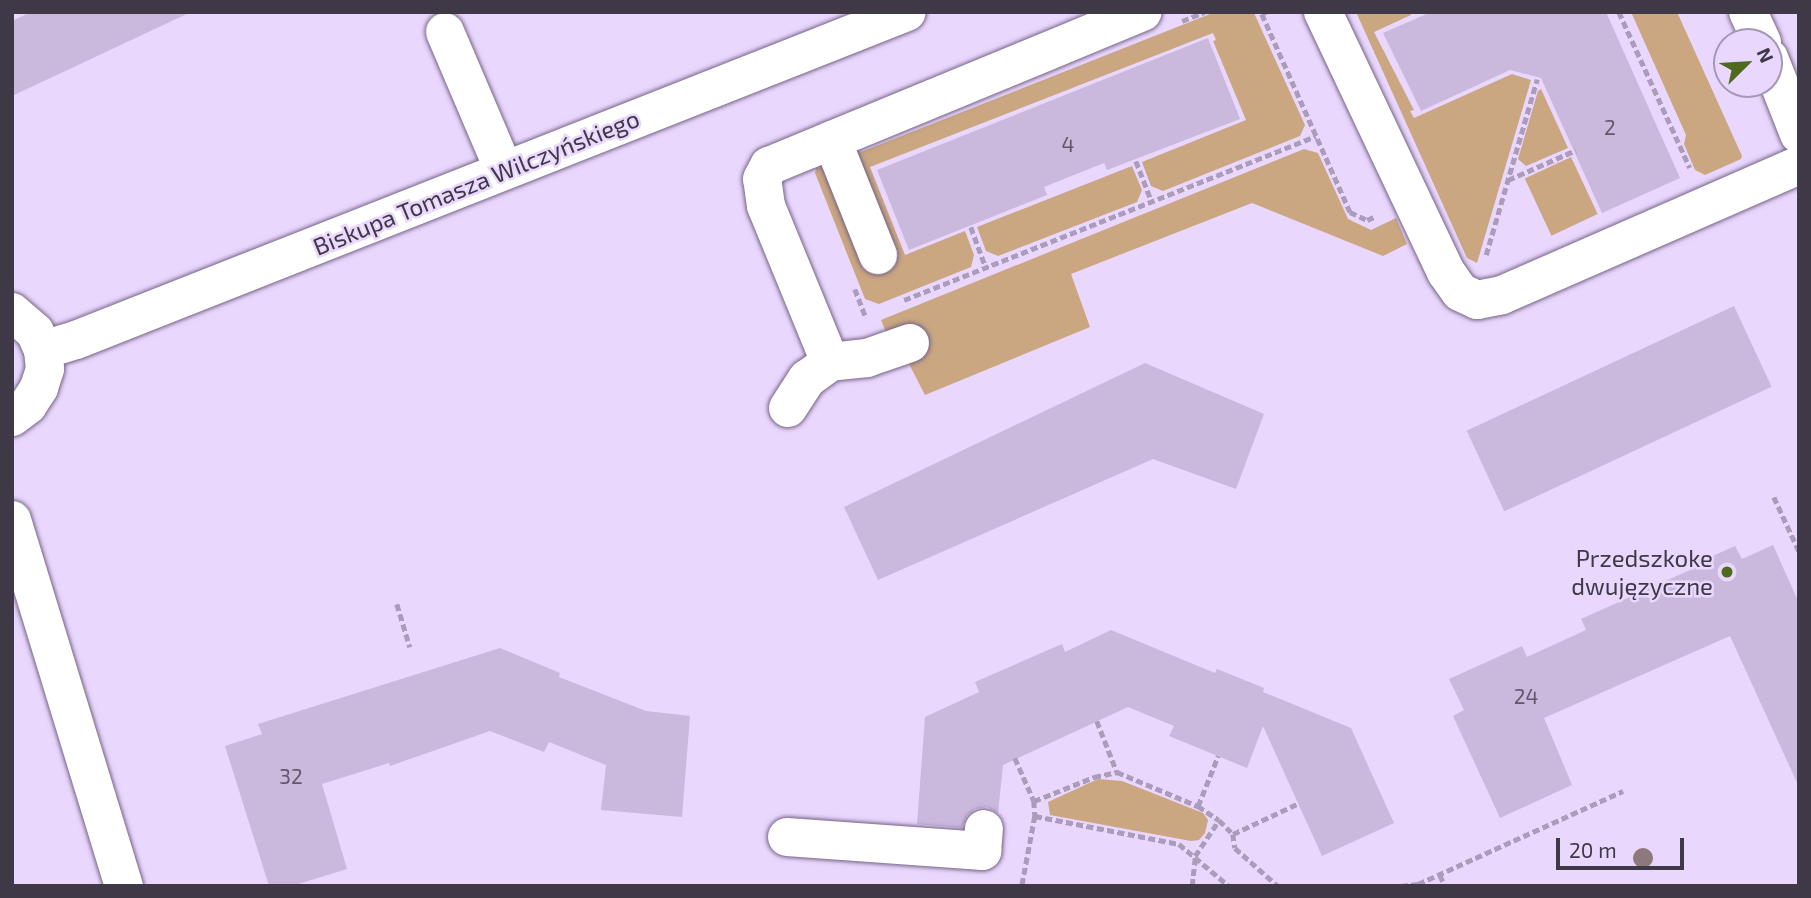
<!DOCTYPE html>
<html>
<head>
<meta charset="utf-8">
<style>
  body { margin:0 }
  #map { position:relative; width:1811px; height:898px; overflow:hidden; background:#ead7fe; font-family:"Exo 2",sans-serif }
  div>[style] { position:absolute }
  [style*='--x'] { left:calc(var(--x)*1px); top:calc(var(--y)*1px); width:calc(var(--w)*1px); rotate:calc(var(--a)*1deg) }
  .green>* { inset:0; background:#caa681; transform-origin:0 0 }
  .building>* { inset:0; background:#cab8dd; transform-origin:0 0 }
  .path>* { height:4.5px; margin-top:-2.25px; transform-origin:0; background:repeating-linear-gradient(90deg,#aa9cba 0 7px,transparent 0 10.5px) }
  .roads { filter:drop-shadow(0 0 2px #756486) drop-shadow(0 0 2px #756486) }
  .minor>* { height:38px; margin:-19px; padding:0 19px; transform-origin:19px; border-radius:19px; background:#fff }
  .trees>* { width:20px; height:20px; margin:-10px; border-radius:50%; background:#8e787c }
  .dots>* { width:19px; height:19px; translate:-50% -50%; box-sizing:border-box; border:4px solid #ead7fe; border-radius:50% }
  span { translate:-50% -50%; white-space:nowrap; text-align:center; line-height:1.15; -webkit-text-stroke:5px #ead7fe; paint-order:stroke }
  .number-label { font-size:21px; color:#62586c }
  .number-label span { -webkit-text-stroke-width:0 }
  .street-label { font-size:24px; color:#3f3847 }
  .poi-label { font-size:24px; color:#3f3847 }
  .right { translate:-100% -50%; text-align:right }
  .frame { position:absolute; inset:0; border:14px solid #3f3847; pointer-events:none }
  .north { position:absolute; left:1713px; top:28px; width:70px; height:70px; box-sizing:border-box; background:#ead7fe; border:2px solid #a697b5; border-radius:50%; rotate:66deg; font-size:19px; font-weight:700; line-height:28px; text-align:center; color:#3f3847 }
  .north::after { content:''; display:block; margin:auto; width:24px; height:32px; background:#4e6a1d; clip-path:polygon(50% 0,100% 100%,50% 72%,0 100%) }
  .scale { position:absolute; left:1556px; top:838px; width:128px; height:32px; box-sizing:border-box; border:4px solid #3f3847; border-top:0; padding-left:9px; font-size:21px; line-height:24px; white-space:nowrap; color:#3f3847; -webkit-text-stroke:5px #ead7fe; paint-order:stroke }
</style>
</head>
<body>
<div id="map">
  <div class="green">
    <div style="clip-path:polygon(1215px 12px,1254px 13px,1305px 125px,1300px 136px,1163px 191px,1151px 186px,1142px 162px,1246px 120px,1213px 41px,1216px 40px,1213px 33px,870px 167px,905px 255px,965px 231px,974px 255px,971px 267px,879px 304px,865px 299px,815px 173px,816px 168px,823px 167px,863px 269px,879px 260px,856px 154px)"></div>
    <div style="clip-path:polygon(1356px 12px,1410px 12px,1411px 15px,1374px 32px,1414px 110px,1410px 111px,1414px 118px,1512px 74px,1531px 80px,1477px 263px,1467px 258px)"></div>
    <div style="clip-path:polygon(1631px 12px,1677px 12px,1742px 156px,1741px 159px,1705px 175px,1695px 170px,1684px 144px,1686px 135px)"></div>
    <div style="clip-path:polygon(1541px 89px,1568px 148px,1526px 166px,1518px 159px,1538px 91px)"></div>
    <div style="clip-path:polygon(1304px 149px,1318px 153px,1348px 219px,1371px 230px,1396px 218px,1407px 244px,1383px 256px,1252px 203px,1071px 274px,1090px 327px,925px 395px,908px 362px,926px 354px,916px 329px,889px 339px,881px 320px)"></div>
    <div style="left:1571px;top:157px;width:63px;height:51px;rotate:65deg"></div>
    <div style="clip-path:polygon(1132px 166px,1142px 190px,1137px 202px,998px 256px,986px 251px,977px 227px)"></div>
    <div style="clip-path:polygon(1098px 779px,1122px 781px,1203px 813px,1208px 820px,1205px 833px,1199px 840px,1191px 841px,1050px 815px,1048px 802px)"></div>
  </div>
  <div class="building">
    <div style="clip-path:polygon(31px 12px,191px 12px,12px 96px,12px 21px)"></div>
    <div style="clip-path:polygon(1431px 12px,1606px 12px,1680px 178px,1602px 213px,1541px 78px,1510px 70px,1421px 111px,1383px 33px)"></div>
    <div style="clip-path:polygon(1208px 38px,1240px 119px,1107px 170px,1104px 163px,1044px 187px,1047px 195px,909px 250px,877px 170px)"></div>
    <div style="left:1734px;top:306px;width:89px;height:295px;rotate:65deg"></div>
    <div style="clip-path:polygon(1145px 363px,1264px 414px,1236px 489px,1153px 459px,878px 580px,844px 507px)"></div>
    <div style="clip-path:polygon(1773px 545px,1799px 603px,1799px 787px,1730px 636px,1544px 718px,1572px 785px,1500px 818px,1453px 716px,1464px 710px,1449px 679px,1522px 646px,1527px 657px,1586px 630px,1581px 619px,1699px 566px,1697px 563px,1735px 546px,1742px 559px)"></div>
    <div style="clip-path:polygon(1111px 630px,1215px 673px,1217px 669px,1264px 688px,1263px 692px,1351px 728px,1394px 823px,1322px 856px,1263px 726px,1247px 768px,1169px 736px,1174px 726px,1128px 707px,1003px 765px,998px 813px,987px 807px,975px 809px,967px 816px,962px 828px,917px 824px,925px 717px,979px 692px,975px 682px,1062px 644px,1065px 652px)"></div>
    <div style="clip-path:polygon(500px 648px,560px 673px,559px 677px,646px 711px,690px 716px,682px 817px,601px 810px,606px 765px,549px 742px,544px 752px,490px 731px,390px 766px,389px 763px,322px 784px,347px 869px,292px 886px,269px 886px,225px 746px,262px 734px,258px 724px)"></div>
  </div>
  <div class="path">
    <div style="--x:1267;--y:12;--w:5;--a:158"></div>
    <div style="--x:1262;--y:14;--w:217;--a:66"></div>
    <div style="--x:1350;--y:212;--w:19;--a:25"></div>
    <div style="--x:1367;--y:220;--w:8;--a:-23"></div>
    <div style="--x:1619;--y:12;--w:171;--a:65.5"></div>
    <div style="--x:1182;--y:21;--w:24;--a:-22"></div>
    <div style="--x:1136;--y:161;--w:44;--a:68.7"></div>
    <div style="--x:1508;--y:180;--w:74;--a:-23.8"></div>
    <div style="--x:971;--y:227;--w:44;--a:69.9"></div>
    <div style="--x:1486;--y:255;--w:183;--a:-73.8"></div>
    <div style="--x:855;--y:289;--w:30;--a:69"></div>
    <div style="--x:904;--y:300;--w:443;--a:-21.7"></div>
    <div style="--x:1774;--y:497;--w:60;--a:65.2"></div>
    <div style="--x:397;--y:604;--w:45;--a:73.2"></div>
    <div style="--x:1097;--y:721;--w:55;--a:68.6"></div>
    <div style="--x:1015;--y:758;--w:47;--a:66.2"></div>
    <div style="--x:1034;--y:801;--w:15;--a:86"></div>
    <div style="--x:1035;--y:816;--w:71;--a:100.5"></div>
    <div style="--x:1034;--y:801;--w:65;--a:-21.8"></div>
    <div style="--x:1094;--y:777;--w:24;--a:-12"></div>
    <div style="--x:1117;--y:772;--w:88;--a:22.8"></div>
    <div style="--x:1198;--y:806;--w:25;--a:34"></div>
    <div style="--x:1219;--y:820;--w:20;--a:45"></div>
    <div style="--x:1233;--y:834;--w:14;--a:82"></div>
    <div style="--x:1235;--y:848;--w:57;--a:41.5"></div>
    <div style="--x:1198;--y:806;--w:54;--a:-68.2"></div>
    <div style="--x:1035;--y:816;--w:147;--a:11"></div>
    <div style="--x:1179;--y:844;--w:65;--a:40"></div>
    <div style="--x:1233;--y:834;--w:71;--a:-25.1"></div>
    <div style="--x:1440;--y:875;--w:12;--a:66"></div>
    <div style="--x:1192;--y:886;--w:30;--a:-84"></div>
    <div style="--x:1195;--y:856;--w:43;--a:-56.3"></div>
    <div style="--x:1401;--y:886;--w:17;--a:-7"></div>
    <div style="--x:1418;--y:884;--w:225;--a:-24.4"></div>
  </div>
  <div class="roads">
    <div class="minor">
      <div style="--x:1323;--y:12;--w:288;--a:64.7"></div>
      <div style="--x:1446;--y:272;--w:24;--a:55"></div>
      <div style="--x:1460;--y:292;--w:19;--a:25"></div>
      <div style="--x:1477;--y:300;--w:25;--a:-11"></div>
      <div style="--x:1502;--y:295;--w:324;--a:-23.6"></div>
      <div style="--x:1748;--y:12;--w:33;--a:65"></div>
      <div style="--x:445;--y:32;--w:150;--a:66.9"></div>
      <div style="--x:1769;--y:58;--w:82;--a:68.5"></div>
      <div style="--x:832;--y:140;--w:124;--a:68.2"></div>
      <div style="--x:12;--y:312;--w:30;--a:41"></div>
      <div style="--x:35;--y:332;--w:20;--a:66"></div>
      <div style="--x:43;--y:350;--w:19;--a:84"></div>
      <div style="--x:45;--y:369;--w:20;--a:108"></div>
      <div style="--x:39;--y:388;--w:20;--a:123"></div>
      <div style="--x:28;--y:405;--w:20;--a:143"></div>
      <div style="--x:910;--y:343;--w:46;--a:160.8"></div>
      <div style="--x:867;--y:358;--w:37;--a:174"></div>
      <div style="--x:830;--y:362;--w:169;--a:-112.3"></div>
      <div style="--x:766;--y:206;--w:27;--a:-98"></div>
      <div style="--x:762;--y:179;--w:15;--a:-62"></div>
      <div style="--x:769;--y:166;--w:404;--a:-22.4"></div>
      <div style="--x:43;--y:350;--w:34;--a:-17"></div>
      <div style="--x:76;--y:340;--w:893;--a:-21.54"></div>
      <div style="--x:788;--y:408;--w:35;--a:-57"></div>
      <div style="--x:807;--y:379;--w:29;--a:-36"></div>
      <div style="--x:12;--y:520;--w:383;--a:73"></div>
      <div style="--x:787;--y:837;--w:196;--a:4.1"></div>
      <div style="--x:982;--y:851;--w:22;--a:-85"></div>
    </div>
  </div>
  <div class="trees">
    <div style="left:1643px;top:858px"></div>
  </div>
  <div class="dots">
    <div style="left:1727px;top:572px;background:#4e6a1d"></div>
  </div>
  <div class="number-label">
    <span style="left:1610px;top:127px">2</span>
    <span style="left:1068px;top:144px">4</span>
    <span style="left:1526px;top:696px">24</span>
    <span style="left:291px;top:776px">32</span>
  </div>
  <div class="street-label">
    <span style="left:476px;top:182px;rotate:-22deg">Biskupa Tomasza Wilczyńskiego</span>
  </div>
  <div class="poi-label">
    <span class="right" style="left:1713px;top:572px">Przedszkoke<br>dwujęzyczne</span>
  </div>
  <div class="frame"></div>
  <div class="north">N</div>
  <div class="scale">20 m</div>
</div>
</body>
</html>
